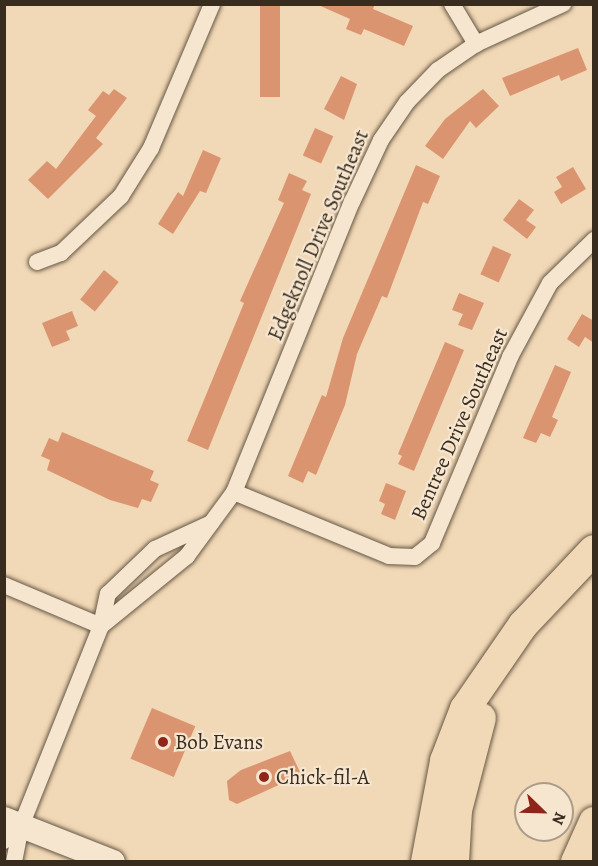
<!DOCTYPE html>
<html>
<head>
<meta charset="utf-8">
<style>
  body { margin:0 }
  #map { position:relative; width:598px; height:866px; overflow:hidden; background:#f1d8b6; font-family:Alegreya,serif }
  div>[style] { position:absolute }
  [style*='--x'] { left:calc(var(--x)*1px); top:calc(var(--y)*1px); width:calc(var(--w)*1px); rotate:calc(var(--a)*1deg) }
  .building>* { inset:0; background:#da9570; transform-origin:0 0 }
  .roads { filter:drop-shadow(0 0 2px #665744) drop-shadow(0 0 2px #665744) }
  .minor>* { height:16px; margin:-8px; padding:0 8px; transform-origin:8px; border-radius:8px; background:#f6e6d0 }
  .secondary>* { height:24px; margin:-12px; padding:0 12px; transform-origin:12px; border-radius:12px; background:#f6e6d0 }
  .motorway>* { height:30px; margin:-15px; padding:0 15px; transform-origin:15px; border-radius:15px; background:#f1d8b6 }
  .dots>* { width:16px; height:16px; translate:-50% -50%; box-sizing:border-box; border:3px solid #f6e6d0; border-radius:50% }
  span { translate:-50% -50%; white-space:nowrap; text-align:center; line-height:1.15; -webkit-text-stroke:4.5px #f6e6d0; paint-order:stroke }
  .street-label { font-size:21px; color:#372c1e }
  .poi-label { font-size:21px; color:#372c1e }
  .left { translate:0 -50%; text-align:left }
  .frame { position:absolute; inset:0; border:6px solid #372c1e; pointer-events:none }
  .north { position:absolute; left:514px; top:782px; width:60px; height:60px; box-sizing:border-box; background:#f6e6d0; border:2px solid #aa9c89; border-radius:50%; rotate:113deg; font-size:16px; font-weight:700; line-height:24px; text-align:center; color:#372c1e }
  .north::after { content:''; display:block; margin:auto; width:21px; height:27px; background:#8f2418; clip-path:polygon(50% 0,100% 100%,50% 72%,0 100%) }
</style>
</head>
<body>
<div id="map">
  <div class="building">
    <div style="left:260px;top:4px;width:20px;height:93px"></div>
    <div style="clip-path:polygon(316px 4px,375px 4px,373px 9px,413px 26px,404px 46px,364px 29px,361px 35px,346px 29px,350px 19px)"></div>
    <div style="clip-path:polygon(578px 48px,587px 70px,561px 81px,559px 75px,510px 96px,502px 78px)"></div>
    <div style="clip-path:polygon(341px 76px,357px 84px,344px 120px,324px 109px)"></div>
    <div style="clip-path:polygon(114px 89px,127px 98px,96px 138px,103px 144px,48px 199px,28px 180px,47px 161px,56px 169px,96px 116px,88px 110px,103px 91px,109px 95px)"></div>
    <div style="clip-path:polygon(483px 89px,499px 106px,476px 128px,470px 121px,443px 159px,425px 146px,445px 119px)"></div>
    <div style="left:315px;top:128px;width:20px;height:30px;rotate:24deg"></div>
    <div style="clip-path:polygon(203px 150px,221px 158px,206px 193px,200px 191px,173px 234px,158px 224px,178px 192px,183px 196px)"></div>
    <div style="clip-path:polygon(416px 165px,440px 176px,428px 204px,423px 202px,387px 298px,382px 296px,357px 354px,345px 405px,316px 475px,308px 471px,303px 483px,288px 476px,322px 395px,326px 397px,343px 338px)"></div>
    <div style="clip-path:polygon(573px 167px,586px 189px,561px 204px,554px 192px,562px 187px,556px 177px)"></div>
    <div style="clip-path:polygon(289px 173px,307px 181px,302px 190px,311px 194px,208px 450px,187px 441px,244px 303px,240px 301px,284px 203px,278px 200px)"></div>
    <div style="clip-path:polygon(519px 199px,534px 210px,526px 220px,536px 227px,527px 239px,503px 220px)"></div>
    <div style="left:493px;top:246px;width:20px;height:31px;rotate:24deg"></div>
    <div style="left:104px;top:270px;width:19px;height:38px;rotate:39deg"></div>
    <div style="clip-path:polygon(459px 293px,484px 303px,472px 330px,458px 325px,463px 314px,452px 310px)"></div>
    <div style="clip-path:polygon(72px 311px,78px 326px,66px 331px,70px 340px,52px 347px,42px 323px)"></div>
    <div style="clip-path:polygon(582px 314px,594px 321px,594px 343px,585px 337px,579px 347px,567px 339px)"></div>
    <div style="clip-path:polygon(445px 342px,464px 350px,414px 471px,398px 464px,402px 456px,398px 454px)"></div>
    <div style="clip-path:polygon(555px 365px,571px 372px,552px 417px,558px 420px,550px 437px,541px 433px,536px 443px,523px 438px)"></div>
    <div style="clip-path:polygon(62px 432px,154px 471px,150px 480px,159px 484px,151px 502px,142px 499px,138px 508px,110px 500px,47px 470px,50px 460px,41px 456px,49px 438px,58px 442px)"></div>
    <div style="clip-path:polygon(386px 483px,406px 491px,395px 520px,381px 514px,385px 504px,379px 501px)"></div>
    <div style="left:152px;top:708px;width:47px;height:55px;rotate:23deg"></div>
    <div style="clip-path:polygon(290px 751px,300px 772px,294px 778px,237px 804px,229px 800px,227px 781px,241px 770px)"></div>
  </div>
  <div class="roads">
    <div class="minor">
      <div style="--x:452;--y:4;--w:47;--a:59"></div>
      <div style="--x:37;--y:262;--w:26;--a:-21"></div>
      <div style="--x:61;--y:253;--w:83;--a:-43.5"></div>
      <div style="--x:121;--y:196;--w:57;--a:-58"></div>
      <div style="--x:151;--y:148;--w:156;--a:-67"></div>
      <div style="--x:234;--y:492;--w:168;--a:22.4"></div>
      <div style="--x:389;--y:556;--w:26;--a:2"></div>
      <div style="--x:415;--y:557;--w:22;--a:-39"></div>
      <div style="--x:432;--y:543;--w:202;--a:-67.2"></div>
      <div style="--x:510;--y:357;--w:84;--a:-61.6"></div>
      <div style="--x:550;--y:283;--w:62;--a:-44.3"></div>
      <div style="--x:4;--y:585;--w:105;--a:22.9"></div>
      <div style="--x:101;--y:626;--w:111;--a:-39.1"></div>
      <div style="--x:187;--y:556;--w:79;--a:-53.7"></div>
      <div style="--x:234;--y:492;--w:313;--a:-67.9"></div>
      <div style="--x:352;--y:202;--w:68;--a:-64.9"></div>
      <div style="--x:381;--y:140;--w:46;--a:-55.6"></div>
      <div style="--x:407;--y:102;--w:45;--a:-45.9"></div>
      <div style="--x:438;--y:70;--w:46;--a:-34.4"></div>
      <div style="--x:476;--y:44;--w:96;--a:-24.7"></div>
      <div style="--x:4;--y:841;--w:23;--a:-41"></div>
      <div style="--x:14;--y:862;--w:37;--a:-79"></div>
      <div style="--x:21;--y:826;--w:215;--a:-68.2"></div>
      <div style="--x:101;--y:626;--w:33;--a:-78"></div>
      <div style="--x:108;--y:594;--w:65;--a:-43.8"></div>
      <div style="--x:155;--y:549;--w:62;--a:-24.9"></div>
    </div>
    <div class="secondary">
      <div style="--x:4;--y:819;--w:117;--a:21.5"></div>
    </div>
    <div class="motorway">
      <div style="--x:426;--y:862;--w:103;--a:-79.3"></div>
      <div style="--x:445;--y:761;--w:56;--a:-69"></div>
      <div style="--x:465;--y:709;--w:102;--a:-55.4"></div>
      <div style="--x:523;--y:625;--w:103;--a:-46.6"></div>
      <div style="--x:454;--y:862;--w:52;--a:-86.7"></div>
      <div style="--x:457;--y:810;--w:95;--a:-75.4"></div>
      <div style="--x:576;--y:862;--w:44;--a:-65.8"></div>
    </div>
  </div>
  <div class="dots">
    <div style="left:163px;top:742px;background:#8f2418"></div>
    <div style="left:264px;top:777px;background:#8f2418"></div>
  </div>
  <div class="street-label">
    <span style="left:318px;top:235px;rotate:-67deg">Edgeknoll Drive Southeast</span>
    <span style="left:459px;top:424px;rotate:-66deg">Bentree Drive Southeast</span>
  </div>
  <div class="poi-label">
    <span class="left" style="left:175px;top:742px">Bob Evans</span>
    <span class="left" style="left:276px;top:777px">Chick-fil-A</span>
  </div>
  <div class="frame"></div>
  <div class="north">N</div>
</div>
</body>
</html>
